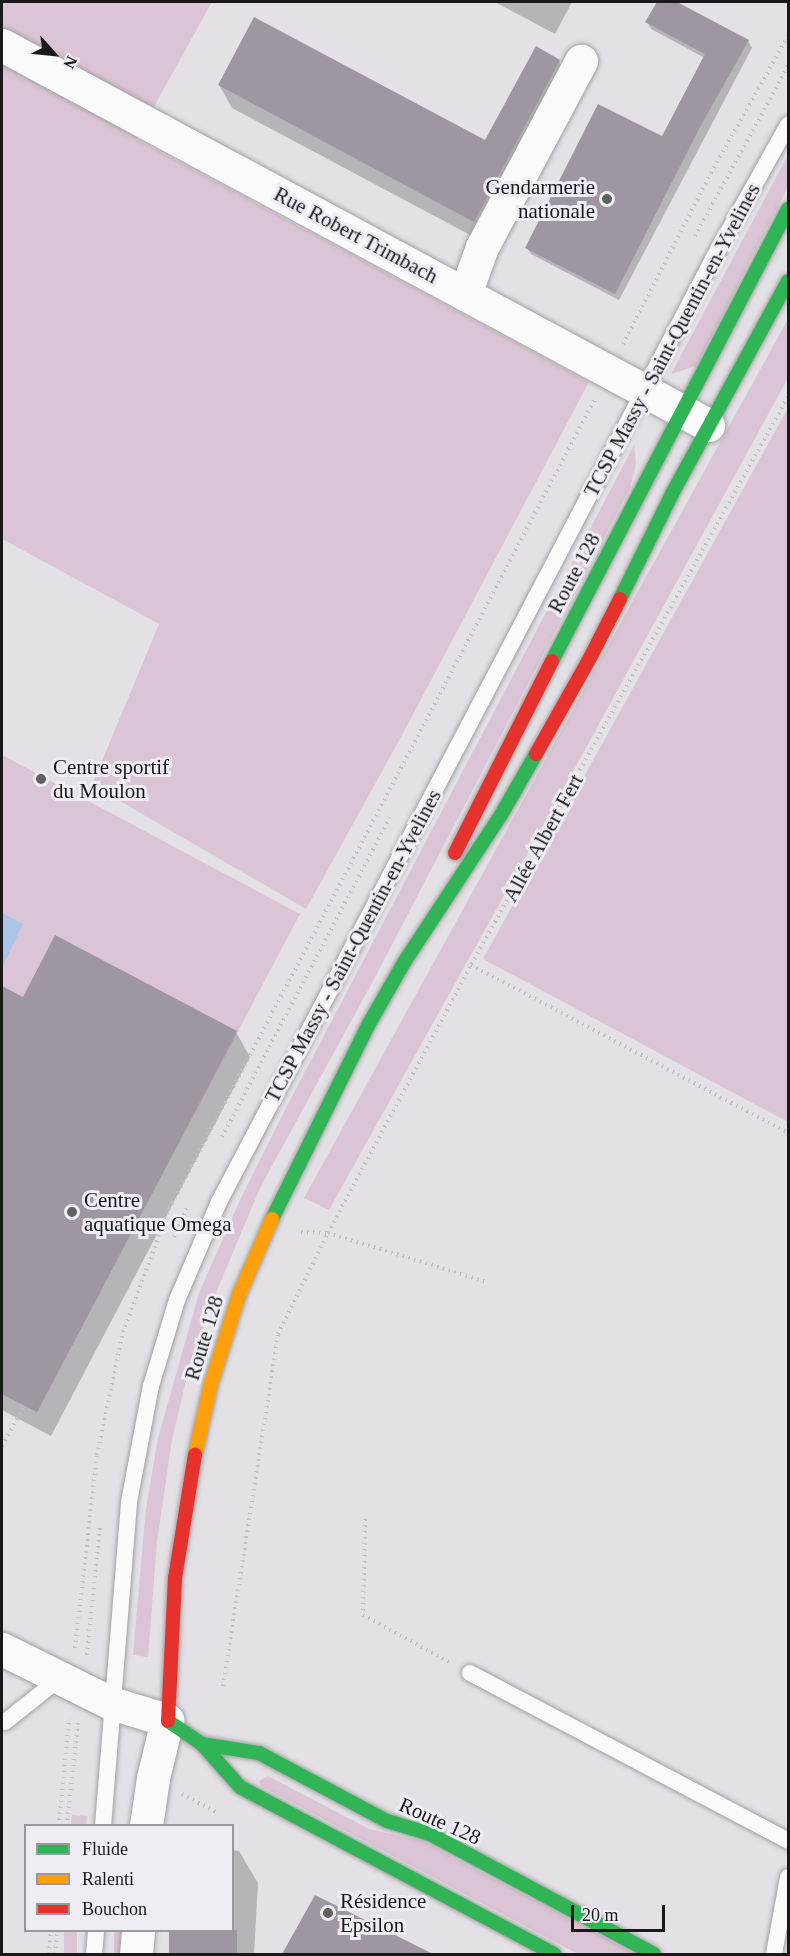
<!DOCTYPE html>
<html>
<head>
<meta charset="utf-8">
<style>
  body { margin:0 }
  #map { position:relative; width:790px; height:1956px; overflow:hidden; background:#e3e1e5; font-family:"Times New Roman",serif }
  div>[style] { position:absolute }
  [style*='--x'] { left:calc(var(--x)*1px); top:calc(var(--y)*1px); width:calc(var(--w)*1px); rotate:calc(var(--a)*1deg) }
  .green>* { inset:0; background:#dbc4d5; transform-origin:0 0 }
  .water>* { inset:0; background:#acc3ea }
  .shadow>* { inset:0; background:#0003 }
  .building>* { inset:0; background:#9e96a1; transform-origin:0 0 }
  .path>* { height:4px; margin-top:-2px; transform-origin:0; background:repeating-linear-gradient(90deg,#c0c0c2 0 1.5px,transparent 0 6px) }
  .roads { filter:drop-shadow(0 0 2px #a1a0a2) drop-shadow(0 0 2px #a1a0a2) }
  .lane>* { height:16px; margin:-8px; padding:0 8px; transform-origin:8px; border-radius:8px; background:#fbfafb }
  .street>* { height:33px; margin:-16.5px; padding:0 16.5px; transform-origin:16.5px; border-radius:16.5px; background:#fbfafb }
  .fast>* { height:14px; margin:-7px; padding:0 7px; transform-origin:7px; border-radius:7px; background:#30b455 }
  .slow>* { height:14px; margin:-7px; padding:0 7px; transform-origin:7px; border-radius:7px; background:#ff9f0a }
  .jam>* { height:14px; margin:-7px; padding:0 7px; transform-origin:7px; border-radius:7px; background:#e5322d }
  .dots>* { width:16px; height:16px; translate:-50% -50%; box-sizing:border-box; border:3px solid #efedf4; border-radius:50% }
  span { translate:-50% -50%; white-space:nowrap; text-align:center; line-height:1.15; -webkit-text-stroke:6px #efedf4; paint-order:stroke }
  .poi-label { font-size:21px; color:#19191b }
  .right { translate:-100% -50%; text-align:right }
  .left { translate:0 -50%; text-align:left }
  .street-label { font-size:21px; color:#19191b }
  .frame { position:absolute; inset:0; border:3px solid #19191b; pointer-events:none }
  .legend { position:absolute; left:24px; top:1824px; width:210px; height:108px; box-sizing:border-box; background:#efedf4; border:2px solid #99989d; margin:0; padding:8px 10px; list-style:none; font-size:18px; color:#19191b }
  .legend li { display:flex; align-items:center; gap:12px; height:30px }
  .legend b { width:30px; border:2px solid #99989d }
  .north { position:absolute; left:24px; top:24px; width:60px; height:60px; -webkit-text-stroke:4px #efedf4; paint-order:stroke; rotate:117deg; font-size:16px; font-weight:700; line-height:24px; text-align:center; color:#19191b }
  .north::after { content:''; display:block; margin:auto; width:21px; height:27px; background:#19191b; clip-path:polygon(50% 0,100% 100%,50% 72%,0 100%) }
  .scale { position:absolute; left:571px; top:1905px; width:94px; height:27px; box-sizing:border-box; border:3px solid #19191b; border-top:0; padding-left:8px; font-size:18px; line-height:21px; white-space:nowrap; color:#19191b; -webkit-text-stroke:4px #efedf4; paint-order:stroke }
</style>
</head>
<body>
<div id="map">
  <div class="green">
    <div style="clip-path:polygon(2px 2px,212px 2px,136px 139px,589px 382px,401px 737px,306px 909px,92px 785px,159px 624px,2px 539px)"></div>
    <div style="clip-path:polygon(788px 155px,788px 187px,696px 366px,671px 374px)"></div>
    <div style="clip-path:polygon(788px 319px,788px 378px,581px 757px,329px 1210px,304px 1198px)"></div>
    <div style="clip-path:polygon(788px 408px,788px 1122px,483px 959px)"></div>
    <div style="clip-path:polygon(634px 445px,636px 463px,630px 488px,372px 983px,261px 1186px,218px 1288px,191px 1359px,172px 1440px,157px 1541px,148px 1657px,133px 1655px,146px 1508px,158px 1438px,199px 1293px,240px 1200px,288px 1104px)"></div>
    <div style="clip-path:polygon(2px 755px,300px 914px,37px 1412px,2px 1394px)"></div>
    <div style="clip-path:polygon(268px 1776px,369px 1829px,422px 1841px,635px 1954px,578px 1954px,261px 1786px,259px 1781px)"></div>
    <div style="clip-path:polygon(72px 1815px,87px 1816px,86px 1825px,71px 1825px)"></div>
    <div style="left:64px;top:1931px;width:13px;height:23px"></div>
    <div style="left:114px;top:1931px;width:14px;height:23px"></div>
  </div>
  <div class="water">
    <div style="clip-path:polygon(2px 913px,23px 924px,2px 968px)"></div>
  </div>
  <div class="shadow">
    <div style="clip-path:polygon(495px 2px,572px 2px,555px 34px)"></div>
    <div style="clip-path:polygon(659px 2px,674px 2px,748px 41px,752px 48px,619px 300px,531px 254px,527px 248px,663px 138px,705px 58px,651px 29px,647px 22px)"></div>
    <div style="clip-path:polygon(559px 61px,572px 84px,487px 244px,232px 108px,219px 85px,486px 142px)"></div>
    <div style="clip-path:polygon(6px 990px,23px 999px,236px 1032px,250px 1057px,51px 1436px,2px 1410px,2px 998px)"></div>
    <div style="clip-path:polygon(232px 1850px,239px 1851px,258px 1883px,254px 1954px,169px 1954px,170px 1930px,232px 1930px)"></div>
    <div style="clip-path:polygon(315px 1897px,429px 1954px,284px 1954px)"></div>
  </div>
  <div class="building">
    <div style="clip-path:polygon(657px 2px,677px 2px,749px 40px,700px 127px,615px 294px,525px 248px,598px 104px,662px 136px,705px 54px,645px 22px)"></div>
    <div style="clip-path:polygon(254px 17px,485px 140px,536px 46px,560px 60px,474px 222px,218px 85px)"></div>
    <div style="clip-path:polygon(55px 935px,237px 1031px,37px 1412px,2px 1394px,2px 986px,23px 997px)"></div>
    <div style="clip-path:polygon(315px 1895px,433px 1954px,282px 1954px)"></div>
    <div style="left:169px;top:1930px;width:68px;height:24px"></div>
  </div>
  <div class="path">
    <div style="--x:695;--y:236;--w:194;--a:-61.3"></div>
    <div style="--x:623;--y:344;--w:192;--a:-62.8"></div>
    <div style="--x:711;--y:173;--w:157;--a:-60.7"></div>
    <div style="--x:788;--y:397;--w:650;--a:119.17"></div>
    <div style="--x:471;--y:965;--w:359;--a:27.9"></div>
    <div style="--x:222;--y:1137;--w:361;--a:-62.3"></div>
    <div style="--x:301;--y:1232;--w:27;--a:2"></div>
    <div style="--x:328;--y:1233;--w:166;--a:17.1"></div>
    <div style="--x:174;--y:1237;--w:32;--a:-66"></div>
    <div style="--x:2;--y:1446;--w:46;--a:-61.2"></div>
    <div style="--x:365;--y:1519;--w:96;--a:91.2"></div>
    <div style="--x:363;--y:1615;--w:98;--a:28.7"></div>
    <div style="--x:75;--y:1648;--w:194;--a:-83.5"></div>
    <div style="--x:97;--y:1455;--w:126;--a:-78.1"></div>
    <div style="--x:123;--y:1332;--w:131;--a:-69.5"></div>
    <div style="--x:169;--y:1209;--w:915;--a:-62.26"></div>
    <div style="--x:87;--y:1655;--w:131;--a:-84.3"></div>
    <div style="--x:223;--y:1686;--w:356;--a:-81.1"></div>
    <div style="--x:278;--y:1334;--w:113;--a:-63.7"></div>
    <div style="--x:328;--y:1233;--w:304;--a:-61.9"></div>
    <div style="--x:182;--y:1794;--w:41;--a:27.8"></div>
    <div style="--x:59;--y:1826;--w:108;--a:-84.7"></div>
    <div style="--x:67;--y:1826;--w:105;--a:-84"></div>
    <div style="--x:49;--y:1954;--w:24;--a:-85"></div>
    <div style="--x:55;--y:1954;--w:24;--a:-85"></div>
  </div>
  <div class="roads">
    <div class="lane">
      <div style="--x:470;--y:1673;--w:360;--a:27.8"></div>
      <div style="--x:5;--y:1722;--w:69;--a:-38.5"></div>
      <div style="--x:103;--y:1826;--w:325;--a:-85.4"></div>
      <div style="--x:129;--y:1502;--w:118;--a:-79.3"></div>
      <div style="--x:151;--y:1386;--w:90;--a:-73.2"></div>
      <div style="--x:177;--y:1300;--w:107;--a:-66.8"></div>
      <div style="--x:219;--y:1202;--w:1065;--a:-62.35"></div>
      <div style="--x:713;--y:259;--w:154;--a:-60.8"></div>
      <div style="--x:94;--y:1954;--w:24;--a:-85"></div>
      <div style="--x:774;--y:1954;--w:78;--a:-79.7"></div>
    </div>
    <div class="street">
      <div style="--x:2;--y:45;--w:802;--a:28.29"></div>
      <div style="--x:465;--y:294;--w:50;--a:-70.1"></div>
      <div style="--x:482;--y:247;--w:211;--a:-62"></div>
      <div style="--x:2;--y:1649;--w:122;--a:26.4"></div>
      <div style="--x:111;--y:1703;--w:59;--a:16.9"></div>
      <div style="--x:167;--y:1720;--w:60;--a:103.6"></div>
      <div style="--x:153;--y:1778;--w:49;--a:98.3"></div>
      <div style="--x:136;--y:1954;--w:24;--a:-85"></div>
    </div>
    <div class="fast">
      <div style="--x:620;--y:599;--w:119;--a:-63.6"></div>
      <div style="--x:673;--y:492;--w:240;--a:-61.4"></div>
      <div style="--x:552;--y:661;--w:510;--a:-62.43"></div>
      <div style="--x:272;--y:1219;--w:220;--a:-63.6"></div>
      <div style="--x:370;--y:1022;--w:70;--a:-60.2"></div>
      <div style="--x:405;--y:961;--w:175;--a:-56.7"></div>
      <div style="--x:501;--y:815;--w:70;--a:-60.2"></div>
      <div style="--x:168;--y:1721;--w:41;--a:34.1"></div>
      <div style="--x:202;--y:1744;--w:57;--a:48.5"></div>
      <div style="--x:240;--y:1787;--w:356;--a:28"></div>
      <div style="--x:202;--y:1744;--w:58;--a:9"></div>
      <div style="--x:259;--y:1753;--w:145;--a:28"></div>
      <div style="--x:387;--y:1821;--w:45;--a:16.8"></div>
      <div style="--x:430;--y:1834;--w:254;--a:28.2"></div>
    </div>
    <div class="slow">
      <div style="--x:195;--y:1455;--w:73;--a:-77.3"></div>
      <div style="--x:211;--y:1384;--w:93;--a:-72.5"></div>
      <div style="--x:239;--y:1295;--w:83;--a:-66.5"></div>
    </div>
    <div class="jam">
      <div style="--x:536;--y:754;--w:112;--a:-60.7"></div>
      <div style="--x:591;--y:656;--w:64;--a:-63"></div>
      <div style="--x:455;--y:853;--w:215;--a:-63.2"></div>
      <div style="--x:168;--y:1721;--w:143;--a:-87.2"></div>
      <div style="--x:175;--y:1578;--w:125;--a:-80.8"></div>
    </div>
  </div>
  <div class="dots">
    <div style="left:607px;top:199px;background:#605f62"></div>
    <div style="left:41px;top:779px;background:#605f62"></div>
    <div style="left:72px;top:1212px;background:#605f62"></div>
    <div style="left:328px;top:1913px;background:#605f62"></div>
  </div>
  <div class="poi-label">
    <span class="right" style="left:595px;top:199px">Gendarmerie<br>nationale</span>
    <span class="left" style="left:53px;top:779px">Centre sportif<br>du Moulon</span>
    <span class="left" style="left:84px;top:1212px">Centre<br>aquatique Omega</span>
    <span class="left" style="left:340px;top:1913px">Résidence<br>Epsilon</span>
  </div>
  <div class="street-label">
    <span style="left:356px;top:235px;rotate:28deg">Rue Robert Trimbach</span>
    <span style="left:672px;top:340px;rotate:-62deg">TCSP Massy - Saint-Quentin-en-Yvelines</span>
    <span style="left:574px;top:573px;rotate:-62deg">Route 128</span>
    <span style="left:543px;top:838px;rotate:-61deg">Allée Albert Fert</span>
    <span style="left:353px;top:946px;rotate:-62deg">TCSP Massy - Saint-Quentin-en-Yvelines</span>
    <span style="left:204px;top:1338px;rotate:-73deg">Route 128</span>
    <span style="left:440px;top:1821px;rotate:24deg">Route 128</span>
  </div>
  <div class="frame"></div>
  <ul class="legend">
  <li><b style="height:8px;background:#30b455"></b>Fluide</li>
  <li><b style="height:8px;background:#ff9f0a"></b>Ralenti</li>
  <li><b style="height:8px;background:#e5322d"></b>Bouchon</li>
  </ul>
  <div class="north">N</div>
  <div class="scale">20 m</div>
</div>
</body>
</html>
